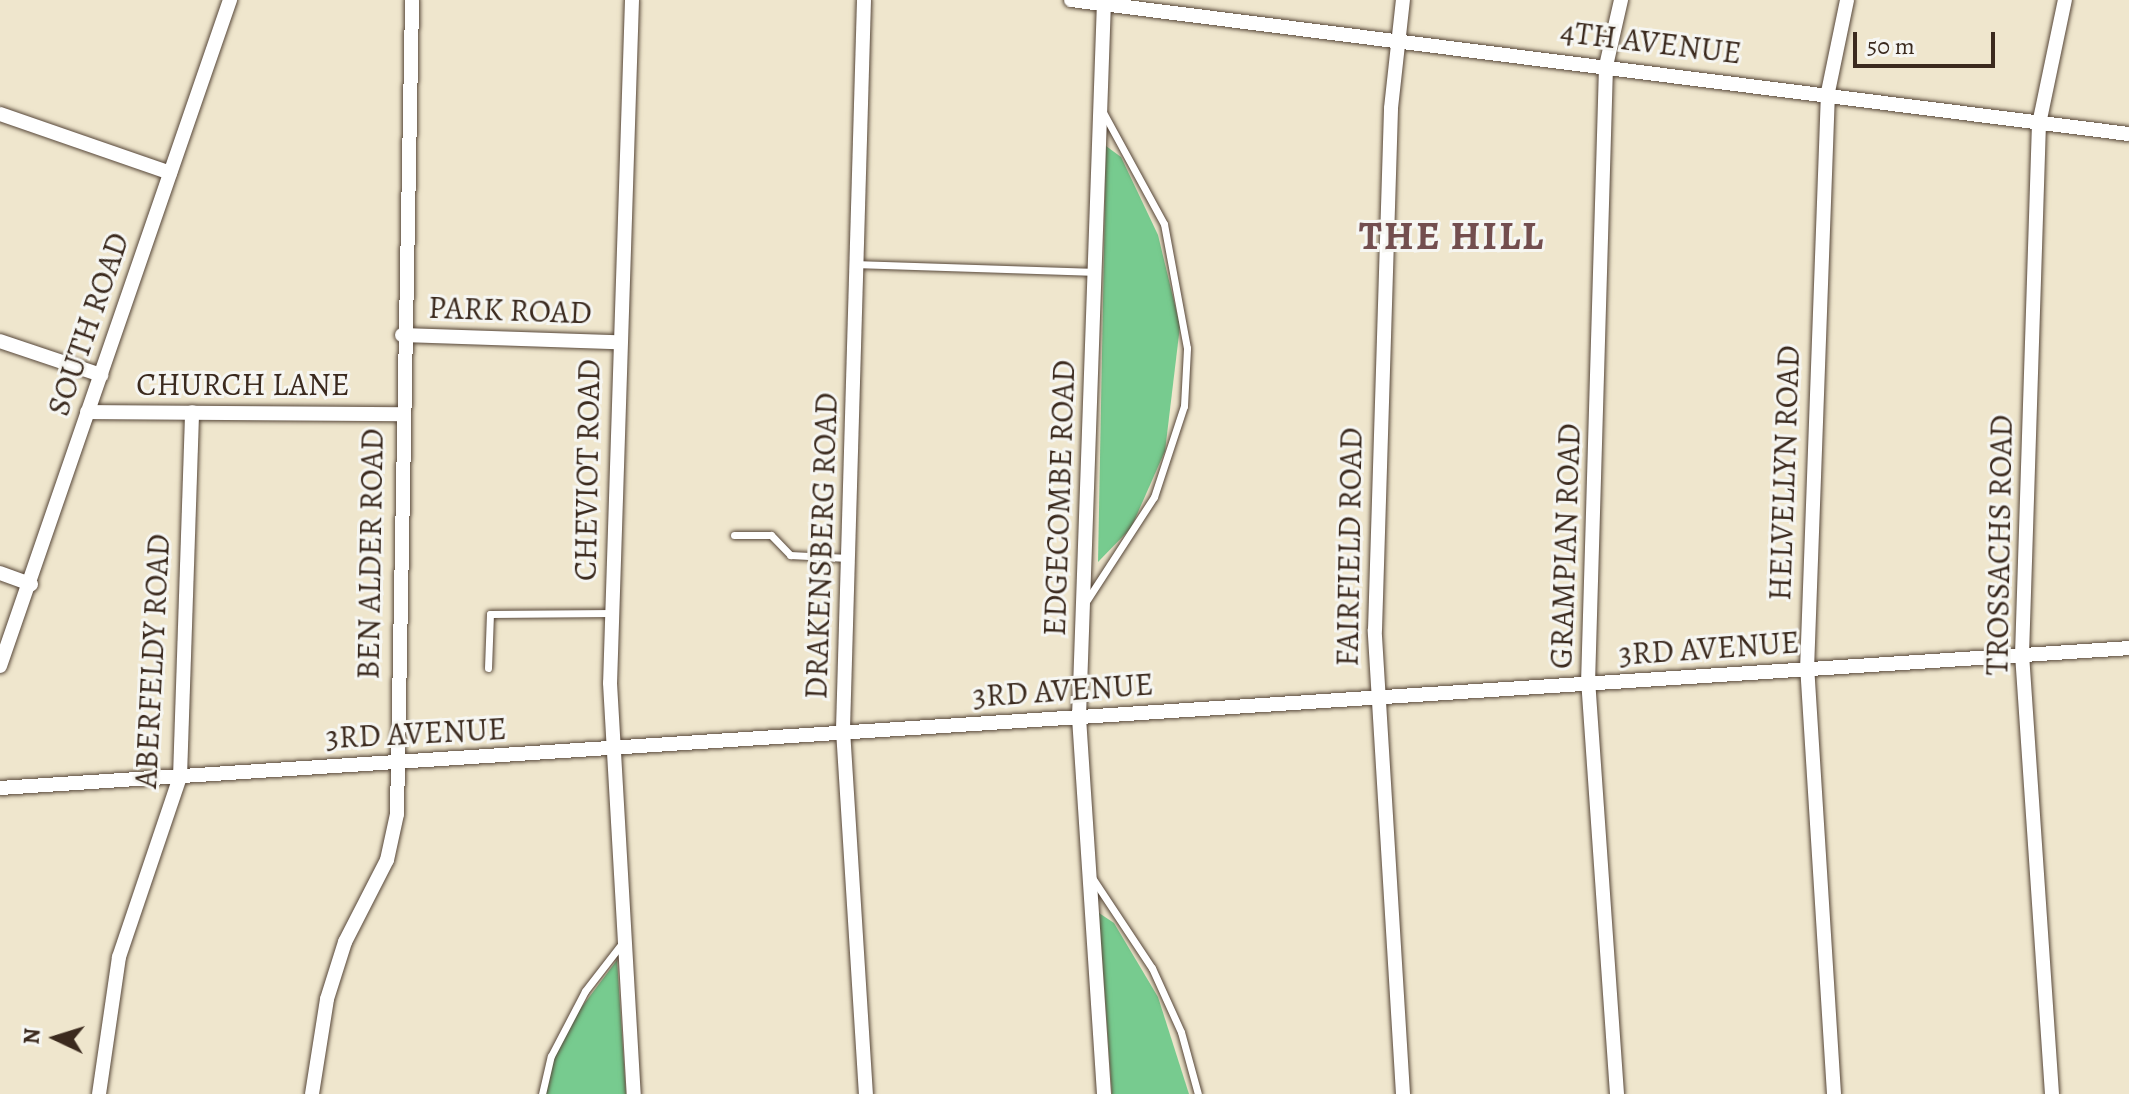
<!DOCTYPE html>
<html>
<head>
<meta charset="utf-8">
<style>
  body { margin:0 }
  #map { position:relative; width:2129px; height:1094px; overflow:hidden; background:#efe6cd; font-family:Alegreya,serif }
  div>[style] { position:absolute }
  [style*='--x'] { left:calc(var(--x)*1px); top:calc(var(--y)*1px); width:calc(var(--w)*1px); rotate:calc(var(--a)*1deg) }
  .green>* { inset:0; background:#77cb8f }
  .roads { filter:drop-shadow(0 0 2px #564638) drop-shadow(0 0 2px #564638) }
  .lane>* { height:7px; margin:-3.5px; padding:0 3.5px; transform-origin:3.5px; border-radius:3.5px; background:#fff }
  .street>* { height:14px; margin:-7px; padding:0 7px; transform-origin:7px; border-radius:7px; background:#fff }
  span { translate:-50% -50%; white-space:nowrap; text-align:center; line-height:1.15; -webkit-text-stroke:6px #f6f6f2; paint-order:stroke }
  .street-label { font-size:32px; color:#3b2a1e }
  .district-label { font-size:40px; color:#734e4e; font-weight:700; letter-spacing:2px }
  .north { position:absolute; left:16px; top:998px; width:80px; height:80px; -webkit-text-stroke:6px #f6f6f2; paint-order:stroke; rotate:274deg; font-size:22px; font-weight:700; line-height:32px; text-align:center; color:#3b2a1e }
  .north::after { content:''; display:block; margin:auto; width:28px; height:36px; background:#3b2a1e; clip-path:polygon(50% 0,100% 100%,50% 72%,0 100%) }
  .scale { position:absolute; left:1853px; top:32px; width:142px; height:36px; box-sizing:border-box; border:4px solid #3b2a1e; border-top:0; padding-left:10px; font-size:24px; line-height:28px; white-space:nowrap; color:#3b2a1e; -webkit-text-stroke:6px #f6f6f2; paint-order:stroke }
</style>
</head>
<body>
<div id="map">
  <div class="green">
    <div style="clip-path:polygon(1106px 146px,1121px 157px,1158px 235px,1180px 326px,1165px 451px,1131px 528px,1098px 562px)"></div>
    <div style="clip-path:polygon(1099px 913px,1114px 923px,1158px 997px,1189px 1094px,1112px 1094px)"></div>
    <div style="clip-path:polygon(617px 960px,626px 1094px,543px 1094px,560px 1036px)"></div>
  </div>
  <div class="roads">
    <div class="lane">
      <div style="--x:857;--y:264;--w:237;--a:1.9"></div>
      <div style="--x:734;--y:535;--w:37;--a:0"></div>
      <div style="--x:771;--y:535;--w:28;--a:46"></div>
      <div style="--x:790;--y:555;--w:58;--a:3"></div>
      <div style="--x:1087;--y:600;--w:123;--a:-57"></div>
      <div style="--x:1154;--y:497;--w:96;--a:-71.8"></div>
      <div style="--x:1184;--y:406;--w:58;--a:-87"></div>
      <div style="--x:1187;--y:348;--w:126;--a:-100.5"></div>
      <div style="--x:1164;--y:224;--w:128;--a:-118.6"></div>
      <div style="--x:488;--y:668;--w:54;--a:-87.9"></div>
      <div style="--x:490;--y:614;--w:122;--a:-0.5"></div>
      <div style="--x:1093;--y:879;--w:107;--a:56.5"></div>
      <div style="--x:1152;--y:968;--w:70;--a:65.6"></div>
      <div style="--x:1181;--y:1032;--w:64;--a:74.7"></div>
      <div style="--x:542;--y:1094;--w:39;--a:-77"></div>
      <div style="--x:551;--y:1056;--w:73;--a:-62.4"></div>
      <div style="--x:585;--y:991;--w:62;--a:-52.2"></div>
    </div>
    <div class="street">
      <div style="--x:632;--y:0;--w:683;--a:91.84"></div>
      <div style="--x:610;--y:683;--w:412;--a:86.7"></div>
      <div style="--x:864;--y:0;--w:730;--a:91.65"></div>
      <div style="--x:843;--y:730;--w:365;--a:86.4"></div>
      <div style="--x:1071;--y:0;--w:1066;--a:7.22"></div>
      <div style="--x:0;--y:114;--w:180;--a:19.1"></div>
      <div style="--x:402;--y:335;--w:216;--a:1.9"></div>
      <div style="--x:0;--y:341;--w:107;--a:18.6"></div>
      <div style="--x:87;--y:412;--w:312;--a:0.4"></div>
      <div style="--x:0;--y:573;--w:33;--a:20"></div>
      <div style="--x:0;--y:666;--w:705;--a:-70.95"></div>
      <div style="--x:0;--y:788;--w:2134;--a:-3.76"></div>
      <div style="--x:99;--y:1094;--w:138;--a:-81.7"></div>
      <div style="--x:119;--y:957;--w:190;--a:-71.3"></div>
      <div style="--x:180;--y:777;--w:365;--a:-88.1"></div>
      <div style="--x:312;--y:1094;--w:96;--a:-81"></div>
      <div style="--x:327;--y:999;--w:60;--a:-72.5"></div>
      <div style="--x:345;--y:942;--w:92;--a:-62.9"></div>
      <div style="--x:387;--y:860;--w:47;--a:-77.7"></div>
      <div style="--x:397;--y:814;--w:814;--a:-88.94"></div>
      <div style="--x:1104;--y:1094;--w:378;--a:-93.8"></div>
      <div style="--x:1079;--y:717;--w:717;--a:-88"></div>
      <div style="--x:1403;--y:1094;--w:465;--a:-93.5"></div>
      <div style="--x:1375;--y:630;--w:522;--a:-88.24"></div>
      <div style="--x:1391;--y:108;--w:109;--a:-83.7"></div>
      <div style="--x:1617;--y:1094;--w:411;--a:-94"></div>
      <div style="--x:1588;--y:684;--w:618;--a:-88.33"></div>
      <div style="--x:1606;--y:66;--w:68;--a:-77.2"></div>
      <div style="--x:1834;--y:1094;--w:425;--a:-93.6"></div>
      <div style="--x:1807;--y:670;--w:578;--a:-87.92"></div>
      <div style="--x:1828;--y:92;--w:94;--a:-78.3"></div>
      <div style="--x:2052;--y:1094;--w:440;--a:-93.9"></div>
      <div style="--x:2022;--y:655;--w:531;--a:-88.17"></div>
      <div style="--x:2039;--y:124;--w:127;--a:-78.2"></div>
    </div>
  </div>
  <div class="street-label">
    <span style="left:1651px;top:42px;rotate:7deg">4TH AVENUE</span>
    <span style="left:510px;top:310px;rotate:2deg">PARK ROAD</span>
    <span style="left:88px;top:324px;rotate:-71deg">SOUTH ROAD</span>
    <span style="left:243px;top:384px">CHURCH LANE</span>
    <span style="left:587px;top:470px;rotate:-89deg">CHEVIOT ROAD</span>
    <span style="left:1784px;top:473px;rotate:-88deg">HELVELLYN ROAD</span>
    <span style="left:1059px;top:498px;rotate:-88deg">EDGECOMBE ROAD</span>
    <span style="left:1999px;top:545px;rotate:-89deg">TROSSACHS ROAD</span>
    <span style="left:821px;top:546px;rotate:-88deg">DRAKENSBERG ROAD</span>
    <span style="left:1565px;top:546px;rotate:-88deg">GRAMPIAN ROAD</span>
    <span style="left:1349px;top:547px;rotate:-89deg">FAIRFIELD ROAD</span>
    <span style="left:370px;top:554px;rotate:-89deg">BEN ALDER ROAD</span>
    <span style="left:1709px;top:648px;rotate:-4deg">3RD AVENUE</span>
    <span style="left:152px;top:661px;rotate:-87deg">ABERFELDY ROAD</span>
    <span style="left:1063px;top:690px;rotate:-4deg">3RD AVENUE</span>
    <span style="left:416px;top:733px;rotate:-3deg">3RD AVENUE</span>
  </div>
  <div class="district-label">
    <span style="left:1452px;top:236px">THE HILL</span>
  </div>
  <div class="north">N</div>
  <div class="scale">50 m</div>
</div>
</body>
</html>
